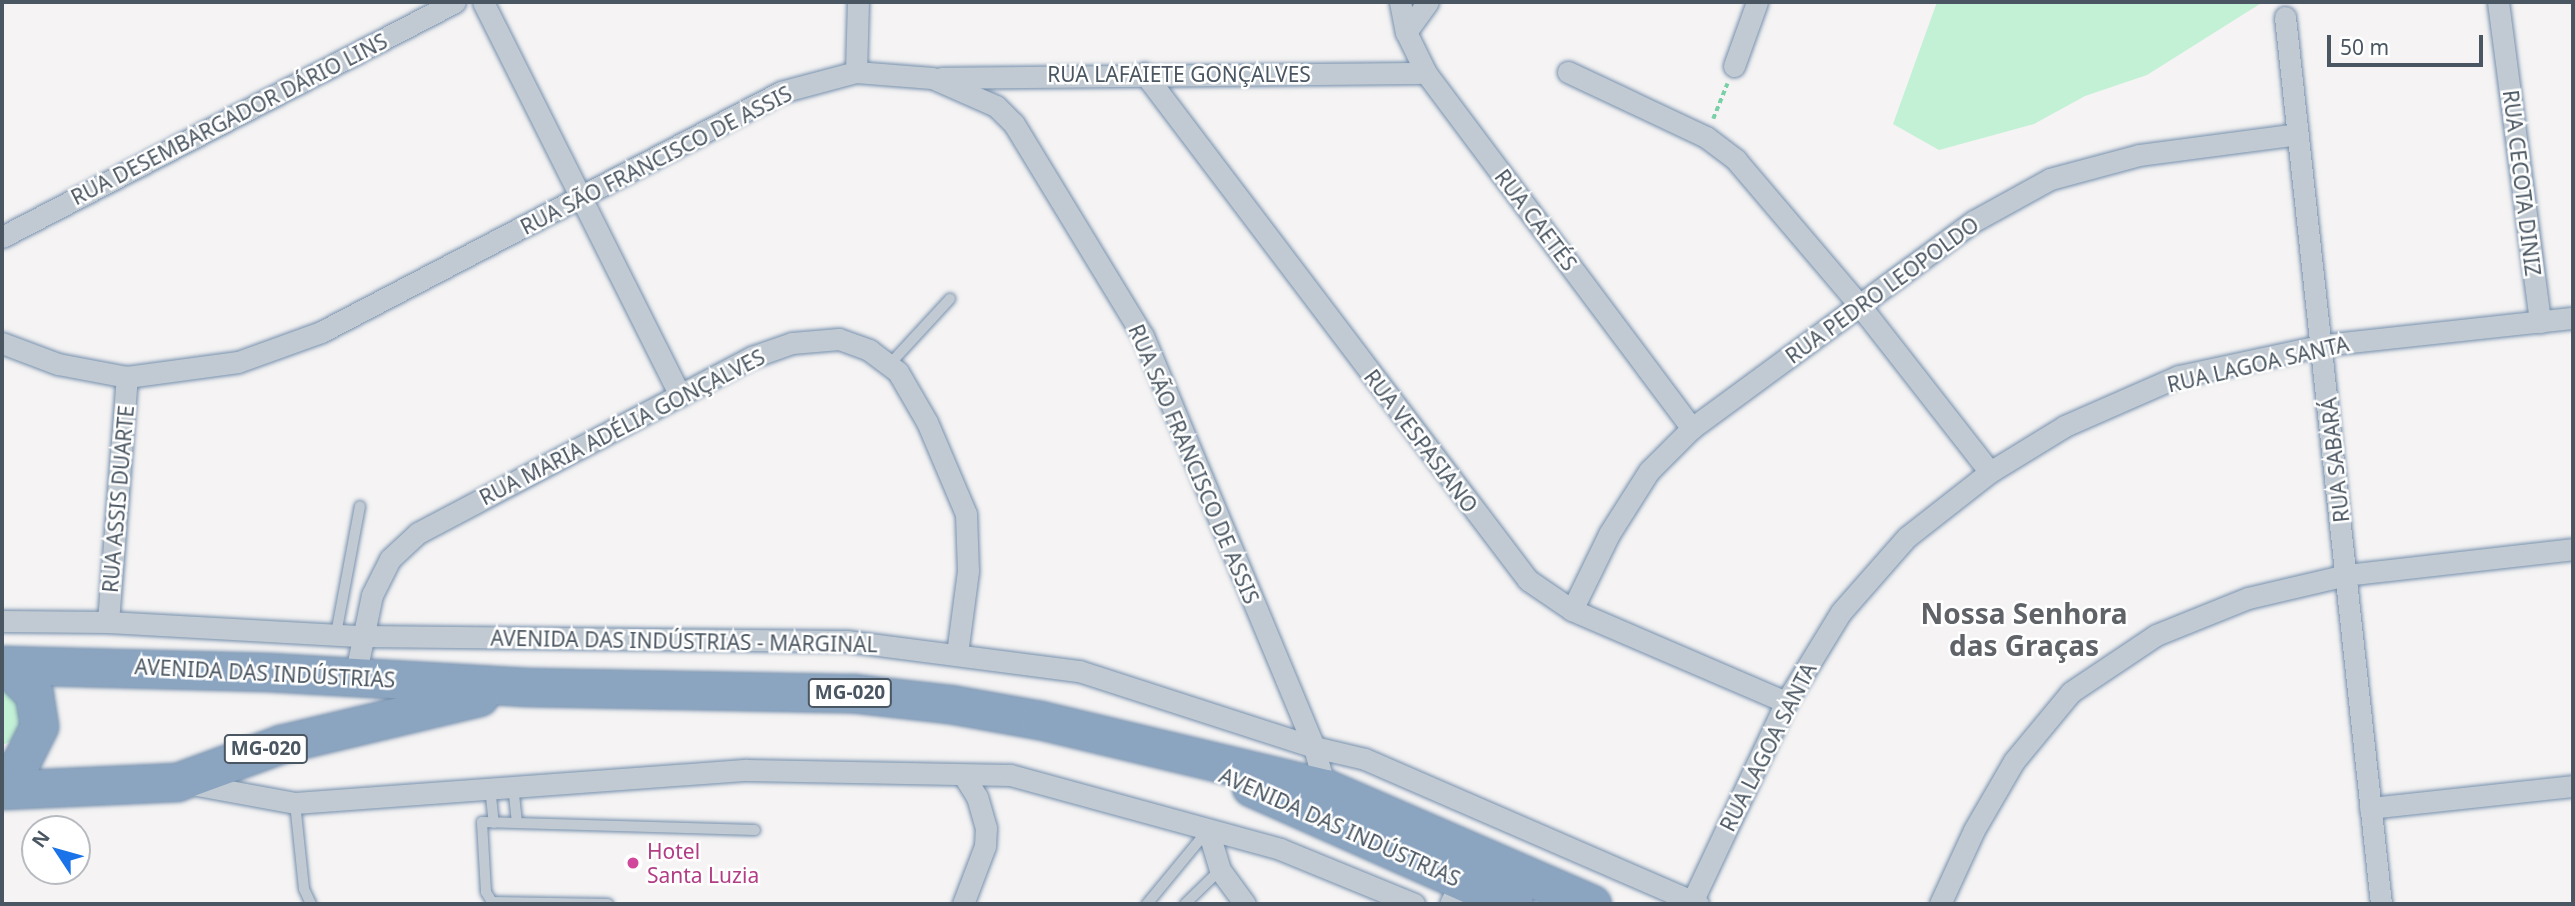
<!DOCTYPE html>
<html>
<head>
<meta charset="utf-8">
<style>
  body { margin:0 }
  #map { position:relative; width:2575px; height:906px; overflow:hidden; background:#f5f3f3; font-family:"Noto Sans",sans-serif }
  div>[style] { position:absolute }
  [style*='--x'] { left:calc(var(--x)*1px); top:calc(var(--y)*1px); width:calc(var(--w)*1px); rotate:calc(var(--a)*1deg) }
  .green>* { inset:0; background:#c3f1d5 }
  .path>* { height:3.5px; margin-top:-1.75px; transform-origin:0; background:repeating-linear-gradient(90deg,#7ad0a6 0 5px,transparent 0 8.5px) }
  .roads { filter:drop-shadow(0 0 2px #7690ad) drop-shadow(0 0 2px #7690ad) }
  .lane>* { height:10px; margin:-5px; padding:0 5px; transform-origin:5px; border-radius:5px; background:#c1cad2 }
  .street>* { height:21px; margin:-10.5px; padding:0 10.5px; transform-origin:10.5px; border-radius:10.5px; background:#c1cad2 }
  .highway>* { height:37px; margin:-18.5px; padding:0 18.5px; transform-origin:18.5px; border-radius:18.5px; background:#8ba5c1 }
  .dots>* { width:19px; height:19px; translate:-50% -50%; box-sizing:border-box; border:4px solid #fff; border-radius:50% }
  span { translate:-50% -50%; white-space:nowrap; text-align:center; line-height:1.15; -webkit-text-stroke:5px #fff; paint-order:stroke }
  .shield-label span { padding:2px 5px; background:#fff; border:2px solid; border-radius:5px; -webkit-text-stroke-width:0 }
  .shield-label { font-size:19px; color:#4a5661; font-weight:700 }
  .street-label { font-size:21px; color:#4a5661 }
  .hotel-label { font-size:21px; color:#b23c85 }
  .left { translate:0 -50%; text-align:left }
  .district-label { font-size:28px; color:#5f6368; font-weight:700 }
  .frame { position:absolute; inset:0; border:4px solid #4a5661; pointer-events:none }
  .north { position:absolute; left:21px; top:815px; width:70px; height:70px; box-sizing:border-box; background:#fff; border:2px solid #b7bbc0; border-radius:50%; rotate:306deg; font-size:19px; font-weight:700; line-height:28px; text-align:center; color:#4a5661 }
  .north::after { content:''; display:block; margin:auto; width:24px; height:32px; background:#1a73e8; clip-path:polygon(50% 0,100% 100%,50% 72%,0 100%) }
  .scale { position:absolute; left:2327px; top:35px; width:156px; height:32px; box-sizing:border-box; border:4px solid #4a5661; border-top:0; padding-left:9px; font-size:21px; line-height:24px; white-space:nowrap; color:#4a5661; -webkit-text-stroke:5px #fff; paint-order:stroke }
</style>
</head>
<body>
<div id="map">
  <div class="green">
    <div style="clip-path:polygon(1937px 2px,2263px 2px,2147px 75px,2085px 96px,2034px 124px,1939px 150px,1893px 124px)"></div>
    <div style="clip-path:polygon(2px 671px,30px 705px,12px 741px,2px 745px)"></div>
  </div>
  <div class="path">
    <div style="--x:1713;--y:119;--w:38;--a:-68"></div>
  </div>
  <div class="roads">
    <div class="lane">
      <div style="--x:889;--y:365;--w:90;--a:-47.3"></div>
      <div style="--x:336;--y:634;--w:130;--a:-79.4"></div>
      <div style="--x:513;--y:785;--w:37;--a:84"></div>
      <div style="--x:490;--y:787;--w:36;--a:84"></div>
      <div style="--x:295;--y:803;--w:86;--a:84"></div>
      <div style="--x:304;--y:889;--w:17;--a:65"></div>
      <div style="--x:608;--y:904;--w:116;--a:-179"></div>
      <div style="--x:492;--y:902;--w:12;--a:-121"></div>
      <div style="--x:486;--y:892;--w:70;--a:-93.3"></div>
      <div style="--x:482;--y:822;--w:273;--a:1.7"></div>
      <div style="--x:1147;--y:904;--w:96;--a:-50.5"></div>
      <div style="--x:1185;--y:904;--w:49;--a:-44.2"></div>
    </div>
    <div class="street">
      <div style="--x:483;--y:2;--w:440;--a:63.4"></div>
      <div style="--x:1400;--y:2;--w:31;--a:79"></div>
      <div style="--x:1406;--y:32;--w:46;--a:64"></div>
      <div style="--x:1426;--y:73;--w:444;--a:53.2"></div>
      <div style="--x:2498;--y:2;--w:323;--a:82.5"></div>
      <div style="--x:2285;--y:17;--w:892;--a:83.82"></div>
      <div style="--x:1406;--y:32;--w:37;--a:-54"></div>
      <div style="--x:1734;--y:66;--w:68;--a:-70.2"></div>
      <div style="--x:856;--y:72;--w:70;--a:-88.4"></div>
      <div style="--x:1568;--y:72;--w:153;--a:25.2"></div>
      <div style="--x:1706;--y:137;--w:38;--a:37"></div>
      <div style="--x:1736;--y:160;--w:193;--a:49.6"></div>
      <div style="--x:1861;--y:307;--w:209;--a:52"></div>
      <div style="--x:1144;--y:73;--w:636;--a:52.86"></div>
      <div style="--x:1528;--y:580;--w:53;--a:34.3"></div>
      <div style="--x:1572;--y:610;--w:233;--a:23.3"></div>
      <div style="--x:941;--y:78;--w:485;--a:-0.6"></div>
      <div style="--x:2;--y:237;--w:510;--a:-27.42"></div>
      <div style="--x:2;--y:343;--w:60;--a:20.6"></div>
      <div style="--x:58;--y:364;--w:70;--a:10.7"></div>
      <div style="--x:127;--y:377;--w:112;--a:-7.7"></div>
      <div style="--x:238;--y:362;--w:88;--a:-19.9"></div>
      <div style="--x:321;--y:332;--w:519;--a:-27.55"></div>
      <div style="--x:781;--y:92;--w:78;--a:-14.9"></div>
      <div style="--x:856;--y:72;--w:76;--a:4.5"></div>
      <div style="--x:932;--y:78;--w:70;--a:23.6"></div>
      <div style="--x:996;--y:106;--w:25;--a:45"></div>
      <div style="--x:1014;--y:124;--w:248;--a:58.7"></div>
      <div style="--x:1143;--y:336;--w:445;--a:67.4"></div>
      <div style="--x:1314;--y:747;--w:42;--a:75"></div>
      <div style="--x:1572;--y:610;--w:85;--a:-64"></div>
      <div style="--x:1609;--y:534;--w:75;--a:-57.6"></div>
      <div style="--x:1649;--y:471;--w:61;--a:-45"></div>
      <div style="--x:1692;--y:428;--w:350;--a:-36.3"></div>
      <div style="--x:1974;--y:221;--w:87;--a:-28.9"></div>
      <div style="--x:2050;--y:179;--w:92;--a:-15.1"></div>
      <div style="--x:2139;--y:155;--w:160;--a:-7.5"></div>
      <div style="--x:2;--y:621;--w:106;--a:0.5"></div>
      <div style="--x:108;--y:622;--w:254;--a:3.2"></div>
      <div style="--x:362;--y:636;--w:485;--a:0.6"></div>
      <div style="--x:847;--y:641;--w:234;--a:7.4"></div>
      <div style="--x:1079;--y:671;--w:247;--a:17.9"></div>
      <div style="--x:1314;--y:747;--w:52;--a:13.2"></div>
      <div style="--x:1365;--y:759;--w:363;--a:23.5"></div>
      <div style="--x:108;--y:622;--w:246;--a:-85.6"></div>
      <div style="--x:355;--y:677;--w:84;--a:-78.3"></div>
      <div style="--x:372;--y:595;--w:40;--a:-63.4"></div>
      <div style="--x:390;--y:559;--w:38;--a:-43"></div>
      <div style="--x:418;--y:533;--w:378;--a:-27.8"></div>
      <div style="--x:752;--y:357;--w:42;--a:-19.3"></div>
      <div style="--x:792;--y:343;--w:47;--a:-4.9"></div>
      <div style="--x:839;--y:339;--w:32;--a:20"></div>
      <div style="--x:869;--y:350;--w:36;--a:37"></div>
      <div style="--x:898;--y:372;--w:58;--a:59.9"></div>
      <div style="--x:927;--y:422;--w:100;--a:67"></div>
      <div style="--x:966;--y:514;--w:57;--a:88"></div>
      <div style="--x:968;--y:571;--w:83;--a:97.6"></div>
      <div style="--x:186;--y:783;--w:111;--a:10.4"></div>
      <div style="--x:295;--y:803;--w:453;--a:-4.2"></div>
      <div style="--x:747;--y:770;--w:263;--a:1.1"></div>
      <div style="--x:1010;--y:775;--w:280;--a:15.3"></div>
      <div style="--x:1280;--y:849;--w:145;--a:22.3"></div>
      <div style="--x:2370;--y:808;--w:204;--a:-6.2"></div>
      <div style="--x:1208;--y:830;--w:42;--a:73.3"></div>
      <div style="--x:1220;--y:870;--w:42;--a:53.7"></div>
      <div style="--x:1692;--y:902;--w:221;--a:-64.8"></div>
      <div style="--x:1786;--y:702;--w:105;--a:-58.6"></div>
      <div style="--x:1841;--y:612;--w:100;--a:-48.7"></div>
      <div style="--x:1907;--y:537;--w:105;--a:-38.1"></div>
      <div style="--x:1990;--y:472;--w:88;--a:-31.5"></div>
      <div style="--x:2065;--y:426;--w:124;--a:-23.7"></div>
      <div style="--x:2179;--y:376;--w:147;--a:-12.1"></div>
      <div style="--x:2323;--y:345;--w:251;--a:-6.2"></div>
      <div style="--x:963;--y:904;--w:62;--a:-69.2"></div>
      <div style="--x:985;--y:846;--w:18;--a:-87"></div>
      <div style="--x:986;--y:828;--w:32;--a:-106"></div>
      <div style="--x:977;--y:797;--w:25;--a:-122"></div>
      <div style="--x:1450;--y:904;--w:25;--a:-64"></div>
      <div style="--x:1940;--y:904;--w:81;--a:-65.3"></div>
      <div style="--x:1974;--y:830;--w:80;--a:-59.9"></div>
      <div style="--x:2014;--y:761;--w:89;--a:-50.4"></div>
      <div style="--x:2071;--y:692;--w:102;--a:-33.8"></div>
      <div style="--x:2156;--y:635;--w:99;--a:-21.9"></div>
      <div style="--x:2248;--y:598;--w:101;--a:-13.2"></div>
      <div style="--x:2346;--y:575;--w:228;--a:-6.5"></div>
    </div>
    <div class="highway">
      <div style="--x:2;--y:665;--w:266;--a:1.5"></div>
      <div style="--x:268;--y:672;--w:260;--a:3.3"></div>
      <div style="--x:528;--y:687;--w:324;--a:1.1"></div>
      <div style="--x:852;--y:693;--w:99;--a:6.4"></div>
      <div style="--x:950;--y:704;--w:91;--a:10.1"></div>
      <div style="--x:1040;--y:720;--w:293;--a:13.4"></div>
      <div style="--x:1325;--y:788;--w:291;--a:23.5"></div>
      <div style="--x:2;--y:779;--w:23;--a:-40"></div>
      <div style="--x:20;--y:764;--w:42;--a:-63.4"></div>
      <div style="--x:39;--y:726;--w:32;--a:-99"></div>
      <div style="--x:34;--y:694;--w:41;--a:-135"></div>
      <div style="--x:1251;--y:787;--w:288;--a:24"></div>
      <div style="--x:2;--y:790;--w:175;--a:-2.6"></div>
      <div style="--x:177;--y:782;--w:111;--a:-20.1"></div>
      <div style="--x:281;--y:744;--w:204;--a:-13.4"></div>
    </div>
  </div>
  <div class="dots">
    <div style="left:633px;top:863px;background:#d1479c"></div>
  </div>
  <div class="shield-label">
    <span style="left:850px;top:693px">MG-020</span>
    <span style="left:266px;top:749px">MG-020</span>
  </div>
  <div class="street-label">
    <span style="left:1179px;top:74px">RUA LAFAIETE GONÇALVES</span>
    <span style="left:229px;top:119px;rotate:-27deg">RUA DESEMBARGADOR DÁRIO LINS</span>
    <span style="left:656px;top:160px;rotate:-27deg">RUA SÃO FRANCISCO DE ASSIS</span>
    <span style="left:2522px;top:183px;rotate:83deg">RUA CECOTA DINIZ</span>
    <span style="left:1536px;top:220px;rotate:53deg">RUA CAETÉS</span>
    <span style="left:1882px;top:290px;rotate:-36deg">RUA PEDRO LEOPOLDO</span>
    <span style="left:2258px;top:364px;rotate:-13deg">RUA LAGOA SANTA</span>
    <span style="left:622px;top:427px;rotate:-27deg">RUA MARIA ADÉLIA GONÇALVES</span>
    <span style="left:1421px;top:441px;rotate:53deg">RUA VESPASIANO</span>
    <span style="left:2335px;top:460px;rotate:-96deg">RUA SABARÁ</span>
    <span style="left:1194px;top:464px;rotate:67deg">RUA SÃO FRANCISCO DE ASSIS</span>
    <span style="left:118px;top:499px;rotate:-85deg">RUA ASSIS DUARTE</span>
    <span style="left:684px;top:641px;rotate:1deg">AVENIDA DAS INDÚSTRIAS - MARGINAL</span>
    <span style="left:265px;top:673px;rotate:3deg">AVENIDA DAS INDÚSTRIAS</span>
    <span style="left:1768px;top:747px;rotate:-63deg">RUA LAGOA SANTA</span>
    <span style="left:1340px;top:827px;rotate:24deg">AVENIDA DAS INDÚSTRIAS</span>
  </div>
  <div class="hotel-label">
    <span class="left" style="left:647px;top:863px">Hotel<br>Santa Luzia</span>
  </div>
  <div class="district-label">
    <span style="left:2024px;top:629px">Nossa Senhora<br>das Graças</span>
  </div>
  <div class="frame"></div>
  <div class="north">N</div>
  <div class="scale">50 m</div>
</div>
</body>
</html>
